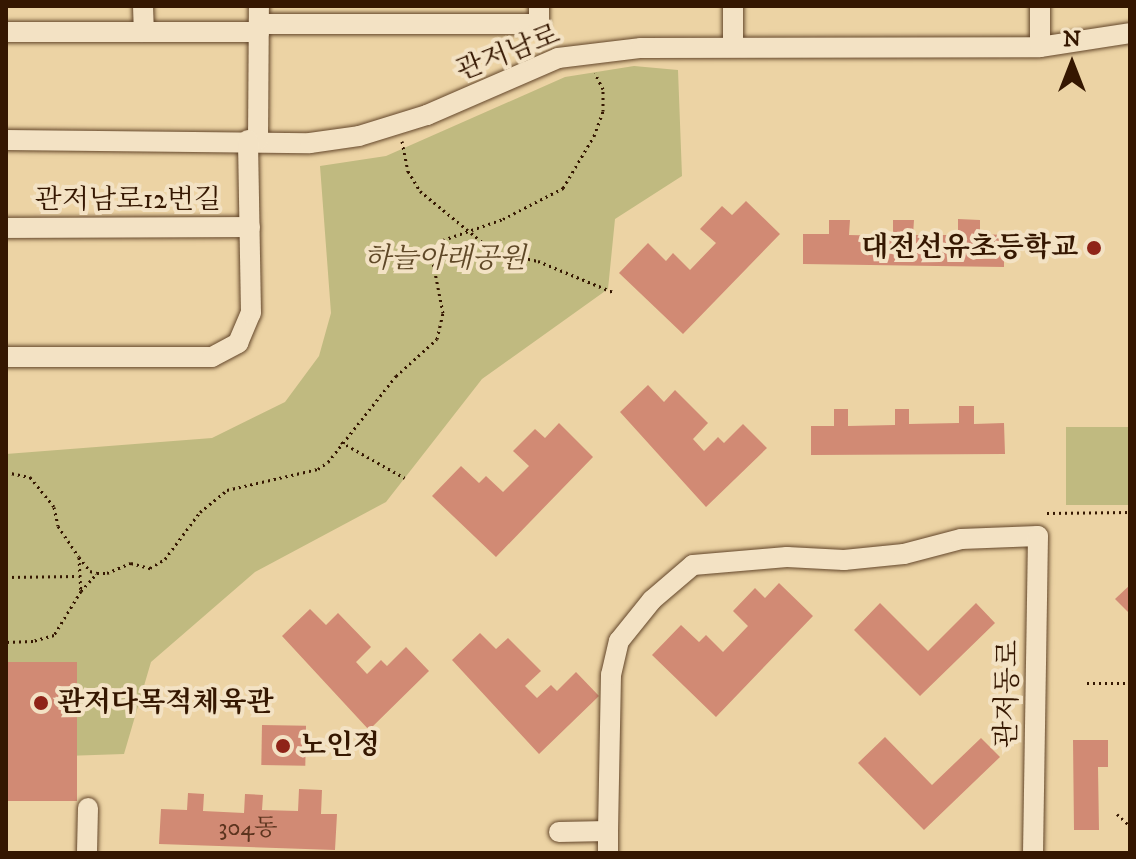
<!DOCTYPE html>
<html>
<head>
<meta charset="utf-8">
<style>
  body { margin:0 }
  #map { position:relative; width:1136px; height:859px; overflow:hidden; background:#ecd3a4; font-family:"IM FELL DW Pica","Noto Serif KR",serif }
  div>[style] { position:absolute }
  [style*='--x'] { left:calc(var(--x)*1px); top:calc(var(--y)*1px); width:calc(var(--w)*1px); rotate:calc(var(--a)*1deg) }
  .green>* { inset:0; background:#c0ba80; transform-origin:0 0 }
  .building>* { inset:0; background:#d18a74; transform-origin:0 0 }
  .path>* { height:3px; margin-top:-1.5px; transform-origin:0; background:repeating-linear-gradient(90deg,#351701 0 2px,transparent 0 6px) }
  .roads { filter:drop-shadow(0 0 2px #63462a) drop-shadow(0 0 2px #63462a) }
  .minor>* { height:20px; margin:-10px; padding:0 10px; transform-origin:10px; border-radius:10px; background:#f3e2c4 }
  .dots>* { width:22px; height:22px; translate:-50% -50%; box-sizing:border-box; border:4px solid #f3e2c4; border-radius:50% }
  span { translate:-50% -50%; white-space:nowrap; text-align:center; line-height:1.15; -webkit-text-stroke:8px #f3e2c4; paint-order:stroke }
  .number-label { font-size:24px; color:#5c341e }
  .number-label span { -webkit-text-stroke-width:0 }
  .street-label { font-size:28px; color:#351701 }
  .poi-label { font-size:28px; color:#351701; font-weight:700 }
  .right { translate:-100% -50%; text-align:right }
  .left { translate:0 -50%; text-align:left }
  .park-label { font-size:28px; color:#5f4827; font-style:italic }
  .frame { position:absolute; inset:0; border:8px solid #351701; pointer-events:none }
  .north { position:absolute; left:1032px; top:24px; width:80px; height:80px; -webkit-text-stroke:6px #f3e2c4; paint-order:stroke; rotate:0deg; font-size:22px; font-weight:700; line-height:32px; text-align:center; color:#351701 }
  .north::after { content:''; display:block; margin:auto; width:28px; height:36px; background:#351701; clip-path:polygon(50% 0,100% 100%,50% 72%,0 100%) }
</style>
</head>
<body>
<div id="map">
  <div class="green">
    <div style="clip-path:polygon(634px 66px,678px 70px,682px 176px,615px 219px,608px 289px,482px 379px,386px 502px,255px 572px,151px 662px,124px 754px,6px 758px,6px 454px,212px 438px,285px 402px,319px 356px,331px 313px,320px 166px,386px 156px,565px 77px)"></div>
    <div style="left:1066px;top:427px;width:64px;height:78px"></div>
  </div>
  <div class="building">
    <div style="clip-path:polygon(746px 201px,780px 234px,683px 334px,619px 273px,648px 243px,666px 261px,673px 253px,690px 270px,716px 243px,700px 229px,722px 206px,732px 215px)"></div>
    <div style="clip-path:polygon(958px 219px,980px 220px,980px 234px,1004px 235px,1004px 267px,803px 264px,803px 234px,829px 234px,829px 220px,850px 220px,849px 235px,893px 236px,893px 220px,914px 220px,913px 235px,958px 235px)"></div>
    <div style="clip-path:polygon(648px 385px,664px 402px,675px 390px,708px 423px,693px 439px,704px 451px,718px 437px,724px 443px,743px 424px,767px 448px,706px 507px,620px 412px)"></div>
    <div style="clip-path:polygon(959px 406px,974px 406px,974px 424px,1004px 423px,1005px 454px,811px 455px,811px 426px,834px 426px,834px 409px,848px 409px,848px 426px,895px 425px,895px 409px,909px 409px,909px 424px,959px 423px)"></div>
    <div style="clip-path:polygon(559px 423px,593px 457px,496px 557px,432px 496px,461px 466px,479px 483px,486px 476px,503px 492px,529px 466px,513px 451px,535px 429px,545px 438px)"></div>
    <div style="clip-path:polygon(779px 583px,813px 616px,716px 717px,652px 655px,681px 625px,699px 642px,706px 635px,723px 652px,748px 626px,733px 611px,755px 588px,765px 598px)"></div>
    <div style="clip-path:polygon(1130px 585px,1130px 614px,1115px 599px)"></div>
    <div style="clip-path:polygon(880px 603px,928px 651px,976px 603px,995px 623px,920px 696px,854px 630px)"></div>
    <div style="clip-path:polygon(310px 609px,326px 625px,338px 613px,371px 647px,356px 662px,367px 674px,381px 660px,387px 666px,406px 647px,429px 671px,369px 730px,282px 636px)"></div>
    <div style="clip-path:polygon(480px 633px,496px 649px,508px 638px,541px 671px,525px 686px,537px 698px,551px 685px,557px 691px,576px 672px,599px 696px,539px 754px,452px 660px)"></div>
    <div style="left:6px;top:662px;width:71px;height:139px"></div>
    <div style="left:262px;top:725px;width:44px;height:40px;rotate:1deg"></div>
    <div style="clip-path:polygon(885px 737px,932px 785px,981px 738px,1000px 757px,924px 830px,858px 763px)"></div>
    <div style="clip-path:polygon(1073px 740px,1108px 740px,1108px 767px,1098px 767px,1099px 830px,1074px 830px)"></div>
    <div style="clip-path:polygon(299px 789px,322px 790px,321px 814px,337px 814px,335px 850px,159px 844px,161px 809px,187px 810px,188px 793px,204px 794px,203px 811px,244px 813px,245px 794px,263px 795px,262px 810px,298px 811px)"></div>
  </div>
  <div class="path">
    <div style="--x:402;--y:141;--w:31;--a:79"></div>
    <div style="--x:408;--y:171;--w:23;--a:59"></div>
    <div style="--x:420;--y:191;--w:94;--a:39.4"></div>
    <div style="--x:493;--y:251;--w:46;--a:12.5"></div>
    <div style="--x:538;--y:261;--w:81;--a:22.5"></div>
    <div style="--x:341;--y:442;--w:73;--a:29.4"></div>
    <div style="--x:6;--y:472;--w:25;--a:12"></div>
    <div style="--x:30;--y:477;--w:38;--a:51"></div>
    <div style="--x:54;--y:507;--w:19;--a:78"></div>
    <div style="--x:58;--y:526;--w:37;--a:56"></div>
    <div style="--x:79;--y:557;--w:34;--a:87"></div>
    <div style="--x:81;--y:591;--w:52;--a:121.5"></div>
    <div style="--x:54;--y:635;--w:22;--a:164"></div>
    <div style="--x:33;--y:641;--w:27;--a:178"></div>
    <div style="--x:1047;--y:513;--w:83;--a:-0.7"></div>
    <div style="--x:79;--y:557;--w:18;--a:52"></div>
    <div style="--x:90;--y:571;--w:7;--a:16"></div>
    <div style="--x:97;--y:573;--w:10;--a:0"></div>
    <div style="--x:107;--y:573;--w:26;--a:-23"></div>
    <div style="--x:131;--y:563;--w:20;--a:15"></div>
    <div style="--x:150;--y:568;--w:17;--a:-31"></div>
    <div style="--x:165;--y:559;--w:59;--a:-53.3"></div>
    <div style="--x:200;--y:512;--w:35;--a:-39"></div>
    <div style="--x:227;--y:490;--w:93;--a:-13"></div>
    <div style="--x:318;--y:469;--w:12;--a:-35"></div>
    <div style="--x:328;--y:462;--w:110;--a:-51.7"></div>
    <div style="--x:396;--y:376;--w:55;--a:-42.1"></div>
    <div style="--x:437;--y:339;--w:27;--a:-77"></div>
    <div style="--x:443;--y:313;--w:62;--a:-101.1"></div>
    <div style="--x:431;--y:252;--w:17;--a:-45"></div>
    <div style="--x:443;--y:240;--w:64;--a:-19.3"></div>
    <div style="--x:503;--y:219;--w:68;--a:-27.3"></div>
    <div style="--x:563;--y:188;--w:61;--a:-59.2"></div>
    <div style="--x:594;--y:136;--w:27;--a:-70"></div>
    <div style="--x:603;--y:111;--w:22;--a:-90"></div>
    <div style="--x:603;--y:89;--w:18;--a:-117"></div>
    <div style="--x:6;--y:577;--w:72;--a:-0.8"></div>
    <div style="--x:81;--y:591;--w:24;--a:-48"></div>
    <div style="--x:1087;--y:683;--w:43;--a:0"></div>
    <div style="--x:1117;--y:814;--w:18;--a:43"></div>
  </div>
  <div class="roads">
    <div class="minor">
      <div style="--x:143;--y:6;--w:26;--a:88"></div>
      <div style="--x:733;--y:6;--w:41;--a:90"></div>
      <div style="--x:1040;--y:6;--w:41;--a:90"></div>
      <div style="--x:259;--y:24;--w:280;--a:0"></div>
      <div style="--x:539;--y:24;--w:18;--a:-90"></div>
      <div style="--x:6;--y:32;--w:253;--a:0"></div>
      <div style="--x:6;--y:140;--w:304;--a:0.6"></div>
      <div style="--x:310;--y:143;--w:49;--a:-8.1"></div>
      <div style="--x:359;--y:136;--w:71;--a:-17.2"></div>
      <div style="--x:427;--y:115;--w:143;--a:-23.5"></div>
      <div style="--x:558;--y:58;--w:84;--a:-6.9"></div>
      <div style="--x:641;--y:48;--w:399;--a:-0.1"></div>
      <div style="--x:1040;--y:47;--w:91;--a:-8.8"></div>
      <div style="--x:258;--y:140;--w:134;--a:-89.6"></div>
      <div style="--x:6;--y:228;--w:244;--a:-0.2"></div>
      <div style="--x:6;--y:357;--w:206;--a:0"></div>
      <div style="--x:212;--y:357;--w:30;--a:-28"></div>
      <div style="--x:238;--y:343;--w:33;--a:-67"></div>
      <div style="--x:251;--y:313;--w:173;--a:-91"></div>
      <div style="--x:608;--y:831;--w:156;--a:-88.9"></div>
      <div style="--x:611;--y:675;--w:35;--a:-77"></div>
      <div style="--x:619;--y:641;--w:53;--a:-51.2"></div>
      <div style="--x:652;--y:600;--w:54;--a:-40.5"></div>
      <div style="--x:693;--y:565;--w:94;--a:-4.9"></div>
      <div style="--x:787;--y:557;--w:57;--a:3"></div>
      <div style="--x:844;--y:560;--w:60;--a:-5.7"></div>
      <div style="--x:904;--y:554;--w:59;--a:-14.7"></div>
      <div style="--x:961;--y:539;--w:77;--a:-2.2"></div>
      <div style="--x:1038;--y:536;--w:317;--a:90.9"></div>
      <div style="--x:559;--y:832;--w:49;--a:-1.2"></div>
      <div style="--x:608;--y:831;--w:22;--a:90"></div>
      <div style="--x:87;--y:852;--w:44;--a:-88.7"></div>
    </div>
  </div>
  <div class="dots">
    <div style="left:1094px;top:248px;background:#8f2418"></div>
    <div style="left:41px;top:703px;background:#8f2418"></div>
    <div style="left:283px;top:746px;background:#8f2418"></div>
  </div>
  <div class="number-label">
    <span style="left:248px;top:829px">304동</span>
  </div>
  <div class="street-label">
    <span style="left:508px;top:53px;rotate:-21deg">관저남로</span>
    <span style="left:128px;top:200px">관저남로12번길</span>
    <span style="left:1008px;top:694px;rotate:-89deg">관저동로</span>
  </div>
  <div class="poi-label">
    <span class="right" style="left:1078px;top:248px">대전선유초등학교</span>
    <span class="left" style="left:57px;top:703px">관저다목적체육관</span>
    <span class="left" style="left:299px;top:746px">노인정</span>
  </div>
  <div class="park-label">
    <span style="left:445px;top:259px">하늘아래공원</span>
  </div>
  <div class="frame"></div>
  <div class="north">N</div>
</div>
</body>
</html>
